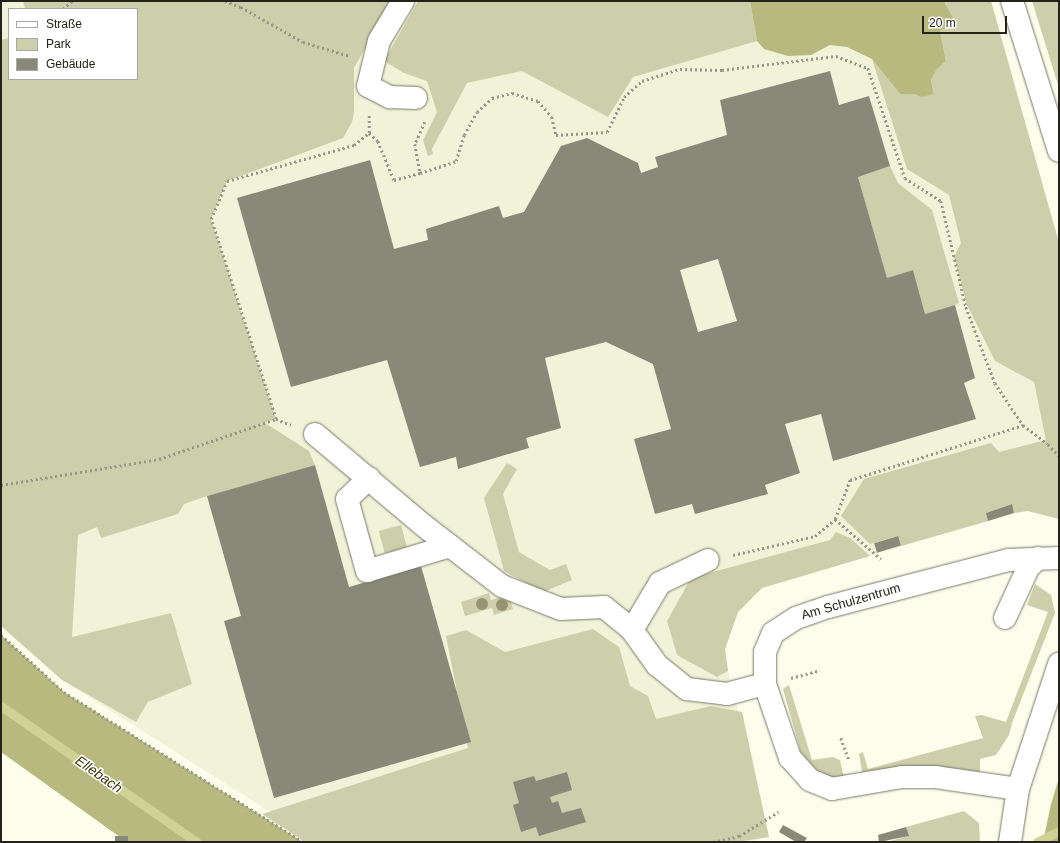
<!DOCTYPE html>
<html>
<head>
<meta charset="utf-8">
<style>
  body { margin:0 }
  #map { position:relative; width:1060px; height:843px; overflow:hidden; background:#fcfdea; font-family:Arial,sans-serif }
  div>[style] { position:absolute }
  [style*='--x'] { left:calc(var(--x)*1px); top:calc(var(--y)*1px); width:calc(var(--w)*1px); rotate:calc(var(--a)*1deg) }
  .built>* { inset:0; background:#f1f3d8 }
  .green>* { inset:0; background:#cdceaa; transform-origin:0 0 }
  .forest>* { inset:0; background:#b8b97e }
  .stream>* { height:9px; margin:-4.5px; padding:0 4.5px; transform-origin:4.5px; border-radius:4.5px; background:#d0d195 }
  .building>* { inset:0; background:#888978; transform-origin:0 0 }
  .path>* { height:2.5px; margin-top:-1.25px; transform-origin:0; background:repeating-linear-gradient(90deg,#969689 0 2px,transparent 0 5px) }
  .roads { filter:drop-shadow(0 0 1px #787868) drop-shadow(0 0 1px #787868) }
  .minor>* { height:22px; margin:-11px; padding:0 11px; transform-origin:11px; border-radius:11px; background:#fff }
  .trees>* { width:12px; height:12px; margin:-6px; border-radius:50%; background:#959574 }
  span { translate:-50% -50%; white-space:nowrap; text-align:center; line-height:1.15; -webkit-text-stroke:3px #fff; paint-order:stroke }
  .street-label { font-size:13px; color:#23231c }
  .water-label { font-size:14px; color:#383708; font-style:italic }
  .frame { position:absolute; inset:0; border:2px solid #23231c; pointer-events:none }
  .legend { position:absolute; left:8px; top:8px; width:130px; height:72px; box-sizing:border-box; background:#fff; border:1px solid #a7a7a4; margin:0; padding:5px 7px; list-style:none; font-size:12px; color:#23231c }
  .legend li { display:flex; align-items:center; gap:8px; height:20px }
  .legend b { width:20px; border:1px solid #a7a7a4 }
  .scale { position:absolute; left:922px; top:16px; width:85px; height:18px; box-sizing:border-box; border:2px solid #23231c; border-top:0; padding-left:5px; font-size:12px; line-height:14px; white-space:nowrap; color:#23231c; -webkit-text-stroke:3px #fff; paint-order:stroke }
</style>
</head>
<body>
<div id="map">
  <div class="built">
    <div style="clip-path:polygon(evenodd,1px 1px,991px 1px,1059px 243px,1059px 519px,1028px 511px,1014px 513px,762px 588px,738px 612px,725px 649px,728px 671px,769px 837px,747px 842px,320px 842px,313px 839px,62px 680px,1px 626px,1px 1px,9px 9px,137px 9px,137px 79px,9px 79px,9px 9px)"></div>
  </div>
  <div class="green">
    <div style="clip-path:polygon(23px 1px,392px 1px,354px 68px,354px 112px,352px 122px,343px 138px,227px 181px,211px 219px,276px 419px,243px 430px,265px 423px,309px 451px,315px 465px,207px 496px,184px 504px,178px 514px,101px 538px,97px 527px,78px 535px,72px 637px,171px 613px,192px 684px,148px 702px,136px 722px,62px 680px,1px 626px,1px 40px,9px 38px,9px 79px,137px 79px,137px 9px,25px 9px)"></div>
    <div style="clip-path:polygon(418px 1px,750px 1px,757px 41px,633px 77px,608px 117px,522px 71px,467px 83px,432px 149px,433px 154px,428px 156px,423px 140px,437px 112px,427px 81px,404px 73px,384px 61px)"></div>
    <div style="clip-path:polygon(946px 1px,991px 1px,1059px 243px,1059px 519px,1028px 511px,1014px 513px,1011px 504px,986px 513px,988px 521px,901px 546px,897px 536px,870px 544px,841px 516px,864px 479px,991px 443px,999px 452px,1046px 440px,1034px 382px,995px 361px,967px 305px,954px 257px,961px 243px,949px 195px,907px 169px,872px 59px,900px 94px,914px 94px,921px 97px,934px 93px,931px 80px,937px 69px,946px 61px,940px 31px)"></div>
    <div style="clip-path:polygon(1032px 1px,1059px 1px,1059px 88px)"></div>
    <div style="clip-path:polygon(890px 166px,898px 183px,932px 210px,959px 303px,955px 305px,925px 314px,913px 270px,887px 278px,858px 177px)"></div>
    <div style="clip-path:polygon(507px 463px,517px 469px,503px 494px,519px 552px,550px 570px,566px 564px,572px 580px,543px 592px,504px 571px,484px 498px)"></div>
    <div style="left:401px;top:525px;width:23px;height:23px;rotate:75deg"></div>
    <div style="clip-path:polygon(836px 532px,850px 538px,870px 556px,762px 588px,738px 612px,725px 649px,728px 671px,717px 677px,677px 655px,667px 621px,691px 578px,830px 540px)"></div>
    <div style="clip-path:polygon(1035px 584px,1051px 595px,1055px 613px,1012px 723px,1009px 735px,996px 755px,980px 759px,980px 773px,867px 774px,862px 771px,859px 754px,863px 752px,868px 769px,983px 738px,975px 716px,982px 715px,1006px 722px,1048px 612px,1027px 605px)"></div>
    <div style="clip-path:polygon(489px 593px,491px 600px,509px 595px,513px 609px,494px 615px,492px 608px,465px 616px,461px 602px)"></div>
    <div style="clip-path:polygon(593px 629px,619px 647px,630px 686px,648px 696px,656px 719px,711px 706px,742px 712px,769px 837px,736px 842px,305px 842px,262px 814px,468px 748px,446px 636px,466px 630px,505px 652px)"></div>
    <div style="clip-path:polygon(789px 685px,812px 760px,833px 757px,840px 760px,844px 778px,839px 781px,820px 774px,801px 753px,783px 689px)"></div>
    <div style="clip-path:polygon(964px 811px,979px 823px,980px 842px,887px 842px,908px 836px,906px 827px)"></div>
  </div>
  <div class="forest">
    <div style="clip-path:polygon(750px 1px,946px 1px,945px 4px,955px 21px,940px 31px,946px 61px,937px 69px,931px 80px,934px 94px,921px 97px,914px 94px,900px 94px,872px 59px,847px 47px,830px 45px,811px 55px,788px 56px,764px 49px,757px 41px)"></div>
    <div style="clip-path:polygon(1px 635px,64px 692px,303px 842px,127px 842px,1px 752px)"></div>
    <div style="clip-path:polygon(1059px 778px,1059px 842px,1043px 842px,1051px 804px)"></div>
  </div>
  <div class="stream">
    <div style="--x:1;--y:706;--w:239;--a:34.8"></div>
    <div style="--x:1037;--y:842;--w:25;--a:-27"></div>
  </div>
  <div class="building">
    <div style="clip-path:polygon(evenodd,830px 71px,839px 105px,869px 96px,890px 166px,858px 177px,887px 278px,913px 270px,925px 314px,955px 305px,975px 378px,964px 383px,976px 419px,833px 461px,821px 414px,785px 424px,800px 473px,765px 485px,768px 494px,695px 514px,692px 504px,655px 514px,634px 439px,671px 429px,653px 364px,606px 342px,545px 358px,561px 428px,526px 438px,529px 448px,458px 469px,456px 457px,420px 467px,387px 360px,291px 387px,237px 198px,370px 160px,394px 249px,428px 240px,426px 229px,499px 206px,503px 218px,524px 212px,561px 146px,587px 138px,638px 163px,641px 173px,658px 167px,655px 157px,727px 135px,720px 100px,830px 71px,718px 259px,737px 321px,698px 332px,680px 270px,718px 259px)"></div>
    <div style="clip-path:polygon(315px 465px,349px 587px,421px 566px,471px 742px,274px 798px,224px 621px,241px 616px,207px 496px)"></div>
    <div style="clip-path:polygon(1012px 504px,1014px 513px,988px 521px,986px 513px)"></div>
    <div style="left:898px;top:536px;width:10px;height:25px;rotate:73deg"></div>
    <div style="clip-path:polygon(567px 772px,572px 790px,550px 797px,552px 803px,558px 801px,562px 813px,581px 808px,586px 822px,539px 836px,536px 827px,521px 832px,513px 805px,519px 803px,513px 782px,534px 776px,536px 781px)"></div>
    <div style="clip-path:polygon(783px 825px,807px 838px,804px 842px,796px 842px,779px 832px)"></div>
    <div style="clip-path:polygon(906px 827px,909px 836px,879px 842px,878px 835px)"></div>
    <div style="left:115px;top:836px;width:13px;height:6px"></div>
  </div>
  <div class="path">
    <div style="--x:225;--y:1;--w:17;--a:21"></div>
    <div style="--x:241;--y:7;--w:71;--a:29.4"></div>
    <div style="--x:303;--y:42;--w:49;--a:16.6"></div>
    <div style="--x:63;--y:9;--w:12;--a:-42"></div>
    <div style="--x:425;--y:122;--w:24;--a:114"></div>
    <div style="--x:415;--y:144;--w:29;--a:80"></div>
    <div style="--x:420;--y:173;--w:38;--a:-18"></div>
    <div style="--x:456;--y:161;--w:27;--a:-73"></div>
    <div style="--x:464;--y:135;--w:26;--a:-61"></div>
    <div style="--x:477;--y:112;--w:21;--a:-43"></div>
    <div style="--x:492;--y:98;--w:21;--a:-14"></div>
    <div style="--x:512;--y:93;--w:27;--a:17"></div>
    <div style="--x:538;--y:101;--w:21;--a:49"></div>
    <div style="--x:552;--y:117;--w:18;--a:77"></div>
    <div style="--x:556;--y:135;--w:51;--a:-3.4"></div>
    <div style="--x:607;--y:132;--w:39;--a:-64"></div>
    <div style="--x:624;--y:97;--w:24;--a:-42"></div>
    <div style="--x:642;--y:81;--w:40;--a:-18"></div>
    <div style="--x:680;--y:69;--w:42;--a:1.4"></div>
    <div style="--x:722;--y:70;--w:115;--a:-7"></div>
    <div style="--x:836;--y:56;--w:34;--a:21"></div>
    <div style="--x:868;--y:68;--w:116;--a:71.4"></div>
    <div style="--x:905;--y:178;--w:43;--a:32.6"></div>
    <div style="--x:941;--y:201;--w:109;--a:76.7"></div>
    <div style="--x:966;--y:307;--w:81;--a:69.1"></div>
    <div style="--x:995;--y:383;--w:50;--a:56.3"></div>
    <div style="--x:369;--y:133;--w:12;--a:42"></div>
    <div style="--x:378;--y:141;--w:42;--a:67.7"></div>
    <div style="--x:394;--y:180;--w:27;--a:-15"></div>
    <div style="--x:276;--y:419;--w:210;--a:-108"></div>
    <div style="--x:211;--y:219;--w:41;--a:-67.2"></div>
    <div style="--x:227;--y:181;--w:132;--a:-15.8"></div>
    <div style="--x:354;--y:145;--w:19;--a:-39"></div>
    <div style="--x:369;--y:133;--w:18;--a:-90"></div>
    <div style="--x:1;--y:485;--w:160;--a:-9.3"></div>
    <div style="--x:159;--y:459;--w:124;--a:-18.9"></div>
    <div style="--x:276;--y:419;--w:16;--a:22"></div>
    <div style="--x:835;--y:519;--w:42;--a:-69"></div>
    <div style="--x:850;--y:480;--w:182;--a:-17.6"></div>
    <div style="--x:1023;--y:425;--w:31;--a:37"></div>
    <div style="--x:1048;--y:444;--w:16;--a:47"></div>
    <div style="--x:733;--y:555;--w:84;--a:-13"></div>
    <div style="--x:815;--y:536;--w:26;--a:-40"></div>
    <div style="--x:835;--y:519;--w:61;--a:41"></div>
    <div style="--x:1;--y:635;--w:85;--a:42.1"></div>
    <div style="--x:64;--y:692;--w:282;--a:32.1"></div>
    <div style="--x:791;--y:678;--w:30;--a:-15"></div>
    <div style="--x:841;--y:738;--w:23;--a:70"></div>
    <div style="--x:713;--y:842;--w:27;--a:-13"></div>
    <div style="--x:739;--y:836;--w:46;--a:-31.6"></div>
  </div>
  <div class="roads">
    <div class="minor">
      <div style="--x:403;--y:1;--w:47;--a:121"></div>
      <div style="--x:379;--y:41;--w:46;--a:103.7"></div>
      <div style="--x:368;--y:86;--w:25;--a:27"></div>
      <div style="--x:390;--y:97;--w:26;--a:2"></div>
      <div style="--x:1012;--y:1;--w:157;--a:72.6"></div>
      <div style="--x:315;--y:434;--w:141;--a:40.1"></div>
      <div style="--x:423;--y:525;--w:100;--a:37.7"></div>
      <div style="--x:502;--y:586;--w:63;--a:21.3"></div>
      <div style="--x:561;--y:609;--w:43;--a:-2.7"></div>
      <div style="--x:604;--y:607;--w:36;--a:39"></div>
      <div style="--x:632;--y:630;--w:43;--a:54.5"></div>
      <div style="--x:657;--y:665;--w:38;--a:39"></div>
      <div style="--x:687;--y:689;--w:40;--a:7.1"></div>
      <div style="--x:727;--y:694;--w:39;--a:-15"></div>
      <div style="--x:369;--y:478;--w:30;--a:136"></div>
      <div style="--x:347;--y:499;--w:75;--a:74.5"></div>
      <div style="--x:367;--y:571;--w:87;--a:-16.8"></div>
      <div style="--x:1005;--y:618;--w:55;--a:-65.3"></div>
      <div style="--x:1028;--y:568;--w:14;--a:-45"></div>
      <div style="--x:632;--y:630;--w:55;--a:-59.2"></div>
      <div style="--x:660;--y:583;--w:53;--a:-25.6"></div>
      <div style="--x:1018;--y:789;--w:83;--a:-171.7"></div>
      <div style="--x:936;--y:777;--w:34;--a:180"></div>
      <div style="--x:902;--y:777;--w:71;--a:170.3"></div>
      <div style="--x:832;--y:789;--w:24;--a:-158"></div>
      <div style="--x:810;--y:780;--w:30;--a:-132"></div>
      <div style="--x:790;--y:758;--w:78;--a:-108.7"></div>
      <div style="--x:765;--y:684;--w:32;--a:-90"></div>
      <div style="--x:765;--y:652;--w:21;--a:-67"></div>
      <div style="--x:773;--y:633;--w:27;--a:-33"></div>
      <div style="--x:796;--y:618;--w:34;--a:-19"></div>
      <div style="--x:828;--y:607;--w:186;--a:-14.6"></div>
      <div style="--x:1008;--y:560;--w:51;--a:-2.2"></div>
      <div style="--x:1010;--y:842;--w:54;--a:-81.4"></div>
      <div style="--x:1018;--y:789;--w:132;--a:-71.8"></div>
    </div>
  </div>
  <div class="trees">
    <div style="left:482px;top:604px"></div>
    <div style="left:502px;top:605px"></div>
  </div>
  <div class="street-label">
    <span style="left:851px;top:602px;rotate:-16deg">Am Schulzentrum</span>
  </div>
  <div class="water-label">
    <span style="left:99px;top:774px;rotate:35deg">Ellebach</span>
  </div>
  <div class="frame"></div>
  <ul class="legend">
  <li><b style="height:5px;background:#fff"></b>Straße</li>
  <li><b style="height:11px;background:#cdceaa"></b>Park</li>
  <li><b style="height:11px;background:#888978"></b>Gebäude</li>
  </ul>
  <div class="scale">20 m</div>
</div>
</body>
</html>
